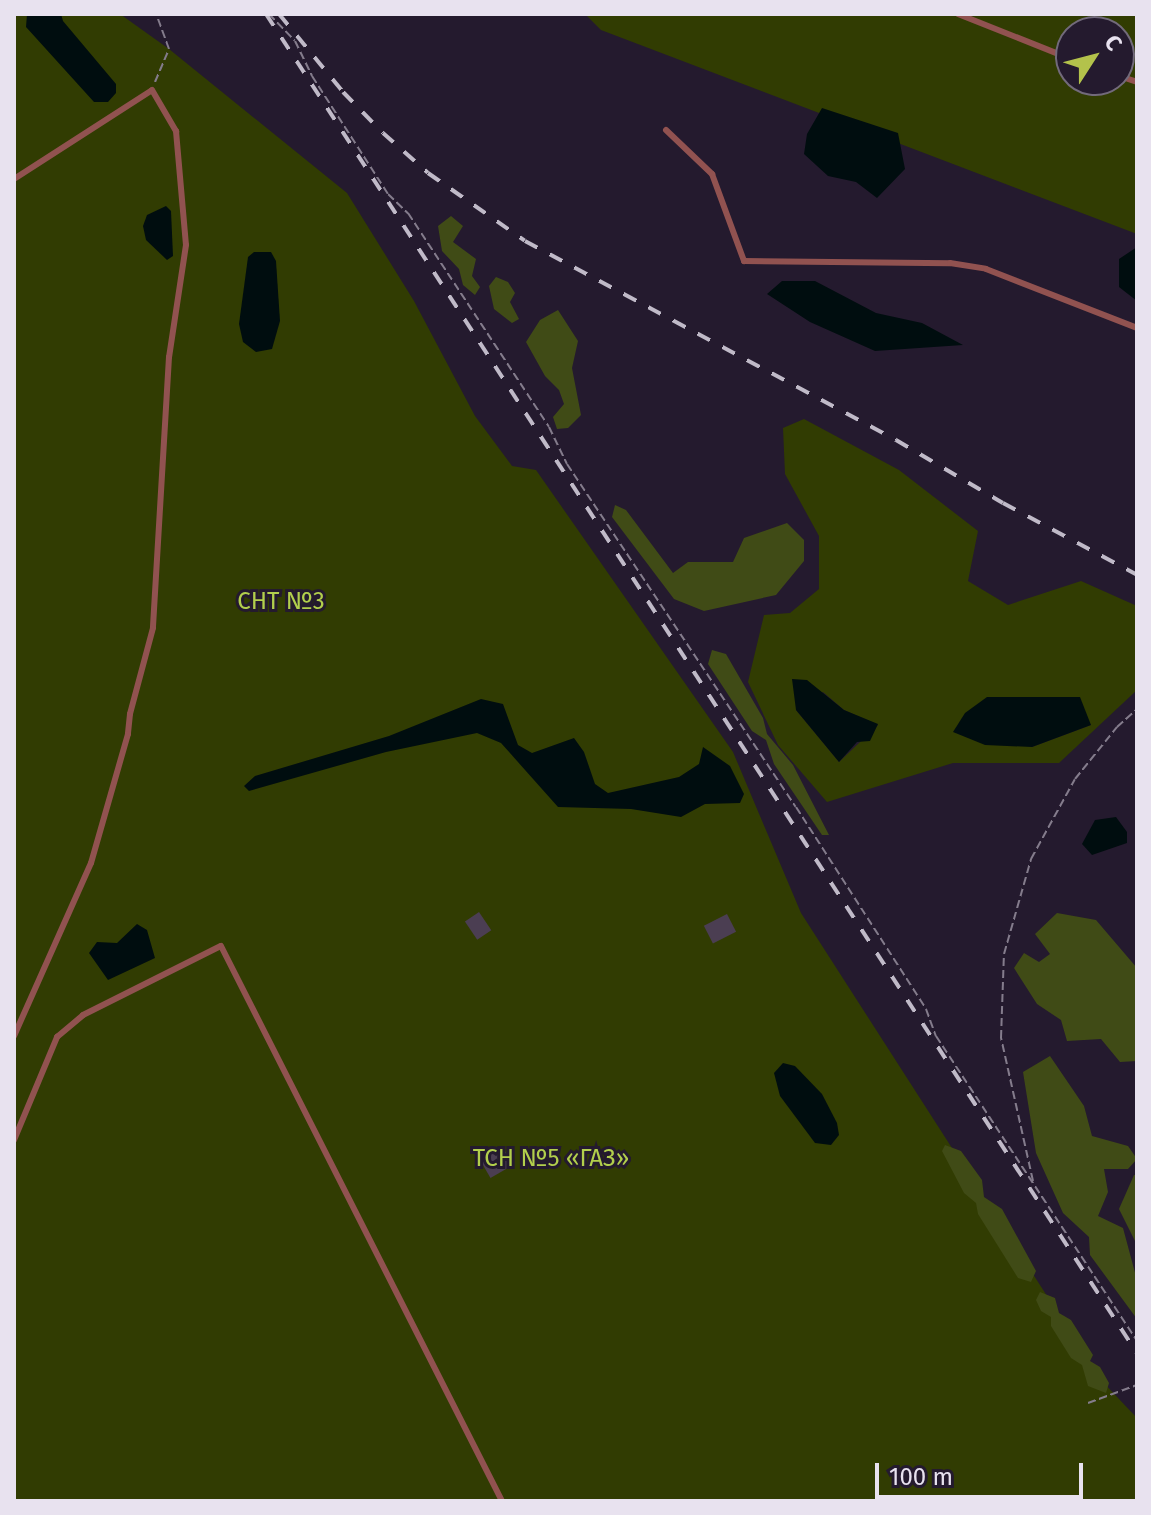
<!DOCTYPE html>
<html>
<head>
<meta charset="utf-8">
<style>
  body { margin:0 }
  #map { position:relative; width:1151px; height:1515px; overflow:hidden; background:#241a2e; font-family:"Fira Sans",sans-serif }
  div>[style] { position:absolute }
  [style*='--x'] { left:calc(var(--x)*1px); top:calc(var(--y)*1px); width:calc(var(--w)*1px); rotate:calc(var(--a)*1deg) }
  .green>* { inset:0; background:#313c02 }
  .forest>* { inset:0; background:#404b16 }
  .water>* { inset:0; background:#000d0f }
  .building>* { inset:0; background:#4b3e52; transform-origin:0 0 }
  .path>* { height:2px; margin-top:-1px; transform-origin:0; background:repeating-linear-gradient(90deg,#847c8c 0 8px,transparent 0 12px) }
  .lane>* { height:6px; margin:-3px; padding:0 3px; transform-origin:3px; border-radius:3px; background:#915250 }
  .rail>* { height:4px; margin-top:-2px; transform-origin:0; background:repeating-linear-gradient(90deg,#c0bac8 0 14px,transparent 0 28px) }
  span { translate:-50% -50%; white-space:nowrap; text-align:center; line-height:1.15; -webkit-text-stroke:6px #241a2e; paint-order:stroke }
  .park-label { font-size:24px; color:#b2cf4c }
  .frame { position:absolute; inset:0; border:16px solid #e8e2ef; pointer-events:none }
  .north { position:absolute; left:1055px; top:16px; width:80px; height:80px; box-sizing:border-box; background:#241a2e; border:2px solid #726a7b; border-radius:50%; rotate:54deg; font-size:22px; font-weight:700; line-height:32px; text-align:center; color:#e8e2ef }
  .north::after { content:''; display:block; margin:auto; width:28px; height:36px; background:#b3c24b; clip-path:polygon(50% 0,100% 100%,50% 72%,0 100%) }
  .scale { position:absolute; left:875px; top:1463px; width:208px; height:36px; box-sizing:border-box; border:4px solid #e8e2ef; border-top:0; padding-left:10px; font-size:24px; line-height:28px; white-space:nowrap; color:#e8e2ef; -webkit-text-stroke:6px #241a2e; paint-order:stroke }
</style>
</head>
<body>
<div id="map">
  <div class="green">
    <div style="clip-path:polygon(14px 14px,120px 14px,169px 49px,347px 193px,414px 301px,475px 416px,512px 466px,536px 470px,733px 752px,801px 913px,1101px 1380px,1137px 1418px,1137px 1501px,14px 1501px)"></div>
    <div style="clip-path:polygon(evenodd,585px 14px,1137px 14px,1137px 234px,601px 30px,585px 14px,1071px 32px,1119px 32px,1119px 80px,1071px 80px,1071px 32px)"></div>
    <div style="clip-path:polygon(evenodd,804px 419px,899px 470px,978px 531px,968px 581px,1008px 605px,1081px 581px,1137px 606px,1137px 690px,1059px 763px,953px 763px,827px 802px,778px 745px,748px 682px,764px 615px,790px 613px,819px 589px,819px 536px,785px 474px,783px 428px,804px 419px,823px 692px,844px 710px,878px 725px,839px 762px,796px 710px,823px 692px,804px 419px,987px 697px,1032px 698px,1091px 725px,1032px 747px,987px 697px)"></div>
  </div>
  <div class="forest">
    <div style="clip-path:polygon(451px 216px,463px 226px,453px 242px,476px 259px,472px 276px,480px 287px,475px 295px,463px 285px,459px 269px,442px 251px,438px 226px)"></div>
    <div style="clip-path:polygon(496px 277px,508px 282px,515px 293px,510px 302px,519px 319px,512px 323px,494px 309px,489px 286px)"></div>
    <div style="clip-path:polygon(558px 310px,578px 341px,572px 368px,581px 415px,568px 428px,557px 429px,553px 417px,564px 404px,559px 390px,545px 376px,526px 342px,540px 320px)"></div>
    <div style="clip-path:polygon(615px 505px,626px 510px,673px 573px,688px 562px,733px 562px,744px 538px,787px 523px,804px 540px,804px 561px,776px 595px,704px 611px,674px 599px,612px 517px)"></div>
    <div style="clip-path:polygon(712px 650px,726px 654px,763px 718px,767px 734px,793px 765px,829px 835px,822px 835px,774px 764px,766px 740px,752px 731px,708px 664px)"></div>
    <div style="clip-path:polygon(1057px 913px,1096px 920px,1137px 968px,1137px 1061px,1120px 1062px,1101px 1039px,1067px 1041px,1061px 1020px,1037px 1004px,1014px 968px,1024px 953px,1039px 962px,1050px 954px,1035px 934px)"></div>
    <div style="clip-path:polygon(1050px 1056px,1084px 1106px,1092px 1136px,1128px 1146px,1137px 1159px,1128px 1169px,1104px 1169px,1108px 1192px,1098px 1216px,1123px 1228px,1137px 1280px,1137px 1319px,1090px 1255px,1089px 1237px,1063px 1213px,1036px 1153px,1023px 1072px)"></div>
    <div style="clip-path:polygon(945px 1145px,961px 1151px,982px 1180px,984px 1197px,1002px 1209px,1036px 1271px,1031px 1282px,1018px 1278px,978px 1214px,976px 1203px,964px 1193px,942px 1151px)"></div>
    <div style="clip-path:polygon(1134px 1175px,1137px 1175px,1137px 1245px,1119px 1209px)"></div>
    <div style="clip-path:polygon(1040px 1292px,1055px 1298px,1059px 1313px,1071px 1320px,1093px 1355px,1090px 1361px,1100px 1367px,1109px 1383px,1106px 1393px,1088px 1386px,1082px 1365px,1071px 1358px,1051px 1326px,1051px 1317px,1041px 1311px,1036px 1300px)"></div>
  </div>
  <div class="water">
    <div style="clip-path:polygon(27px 14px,61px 14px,63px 21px,116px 84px,116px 93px,108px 102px,94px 102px,26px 27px)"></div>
    <div style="clip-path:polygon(822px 108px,898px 133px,905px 169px,877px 198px,856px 182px,828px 176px,804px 154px,807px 134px)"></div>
    <div style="clip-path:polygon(166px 206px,171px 211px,173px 256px,167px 260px,146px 240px,143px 226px,147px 215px)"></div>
    <div style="clip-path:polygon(1137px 247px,1137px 301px,1119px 287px,1119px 259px)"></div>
    <div style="clip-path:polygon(254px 252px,271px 252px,276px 261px,280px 321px,272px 349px,256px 352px,243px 342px,239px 324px,248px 257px)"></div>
    <div style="clip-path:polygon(782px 281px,815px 281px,876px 313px,922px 323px,963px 345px,875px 351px,810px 322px,767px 294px)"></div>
    <div style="clip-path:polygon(792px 679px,807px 680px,844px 710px,878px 724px,870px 741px,857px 742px,839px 762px,796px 710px)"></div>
    <div style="clip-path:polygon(987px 697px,1080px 697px,1091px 725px,1032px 747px,985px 745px,953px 732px,965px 713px)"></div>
    <div style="clip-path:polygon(481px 699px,503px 704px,518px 745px,532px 753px,574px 738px,584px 752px,595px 784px,608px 793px,679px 777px,699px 764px,703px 747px,730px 766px,744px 794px,740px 803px,705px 804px,681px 817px,631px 809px,558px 807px,501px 743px,477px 733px,386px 752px,249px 791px,244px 786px,255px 776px,389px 736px)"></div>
    <div style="clip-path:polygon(1116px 817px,1127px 832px,1127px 843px,1092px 855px,1082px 844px,1095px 820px)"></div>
    <div style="clip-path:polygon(137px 924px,147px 930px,155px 958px,108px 980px,89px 953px,97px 942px,117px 943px)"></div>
    <div style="clip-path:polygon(783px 1063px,795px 1066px,822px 1094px,837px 1123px,839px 1135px,831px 1145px,815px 1143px,780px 1096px,774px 1073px)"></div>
  </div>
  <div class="building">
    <div style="left:479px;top:912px;width:22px;height:17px;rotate:56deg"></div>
    <div style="left:727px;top:914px;width:20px;height:26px;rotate:63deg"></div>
    <div style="left:502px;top:1146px;width:22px;height:26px;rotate:60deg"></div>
  </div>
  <div class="path">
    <div style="--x:269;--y:14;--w:37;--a:46"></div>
    <div style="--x:295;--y:41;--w:39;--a:64"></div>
    <div style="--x:312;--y:76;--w:140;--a:57.2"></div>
    <div style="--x:388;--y:194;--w:28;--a:44"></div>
    <div style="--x:408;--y:213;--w:256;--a:56.6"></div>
    <div style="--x:549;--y:427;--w:41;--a:64.1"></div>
    <div style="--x:567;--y:464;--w:412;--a:56.3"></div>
    <div style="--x:796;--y:807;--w:240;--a:57.2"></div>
    <div style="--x:926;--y:1009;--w:29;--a:70"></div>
    <div style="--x:936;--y:1036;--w:365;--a:56.6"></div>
    <div style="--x:155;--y:82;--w:36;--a:-67"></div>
    <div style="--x:169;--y:49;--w:37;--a:-110"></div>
    <div style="--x:1033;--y:1181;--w:147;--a:-102.6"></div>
    <div style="--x:1001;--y:1038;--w:84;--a:-88"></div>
    <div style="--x:1004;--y:954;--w:99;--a:-74.1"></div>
    <div style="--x:1031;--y:859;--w:91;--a:-61.2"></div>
    <div style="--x:1075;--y:779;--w:67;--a:-51.1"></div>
    <div style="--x:1117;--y:727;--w:27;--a:-42"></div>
    <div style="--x:1088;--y:1403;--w:52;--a:-20.2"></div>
  </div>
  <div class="lane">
    <div style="--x:958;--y:14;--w:122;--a:21.7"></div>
    <div style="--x:1119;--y:76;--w:19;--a:18"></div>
    <div style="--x:666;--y:130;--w:64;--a:43.7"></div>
    <div style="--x:712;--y:174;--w:93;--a:69.8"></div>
    <div style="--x:744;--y:261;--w:206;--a:0.6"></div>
    <div style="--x:950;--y:263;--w:36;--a:9"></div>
    <div style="--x:986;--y:269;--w:162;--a:21.3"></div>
    <div style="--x:14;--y:179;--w:164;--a:-32.8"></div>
    <div style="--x:152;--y:90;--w:48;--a:59.7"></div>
    <div style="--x:176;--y:131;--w:114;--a:85"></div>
    <div style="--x:186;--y:245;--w:113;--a:98.6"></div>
    <div style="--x:169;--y:357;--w:271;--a:93.4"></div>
    <div style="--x:153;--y:628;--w:89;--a:105"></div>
    <div style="--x:130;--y:714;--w:20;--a:96"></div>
    <div style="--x:128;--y:734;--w:134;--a:106"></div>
    <div style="--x:91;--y:863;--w:189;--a:114"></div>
    <div style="--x:14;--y:1140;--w:112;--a:-67.3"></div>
    <div style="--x:57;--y:1037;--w:34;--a:-40"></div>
    <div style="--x:83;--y:1015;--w:154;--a:-26.6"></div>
    <div style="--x:221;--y:946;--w:622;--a:63.15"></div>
  </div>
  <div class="rail">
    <div style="--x:266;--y:14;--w:1597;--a:56.96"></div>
    <div style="--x:279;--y:14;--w:101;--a:50.6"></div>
    <div style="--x:343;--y:92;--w:57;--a:45.7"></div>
    <div style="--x:383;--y:133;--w:60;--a:41.6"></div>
    <div style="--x:428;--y:173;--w:118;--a:35"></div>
    <div style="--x:525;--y:241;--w:421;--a:28.2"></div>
    <div style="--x:896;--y:440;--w:124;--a:30.5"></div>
    <div style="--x:1003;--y:503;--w:152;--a:28.2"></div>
  </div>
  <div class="park-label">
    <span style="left:281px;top:602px">СНТ №3</span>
    <span style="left:551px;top:1159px">ТСН №5 «ГАЗ»</span>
  </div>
  <div class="frame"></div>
  <div class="north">С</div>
  <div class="scale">100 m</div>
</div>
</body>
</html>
